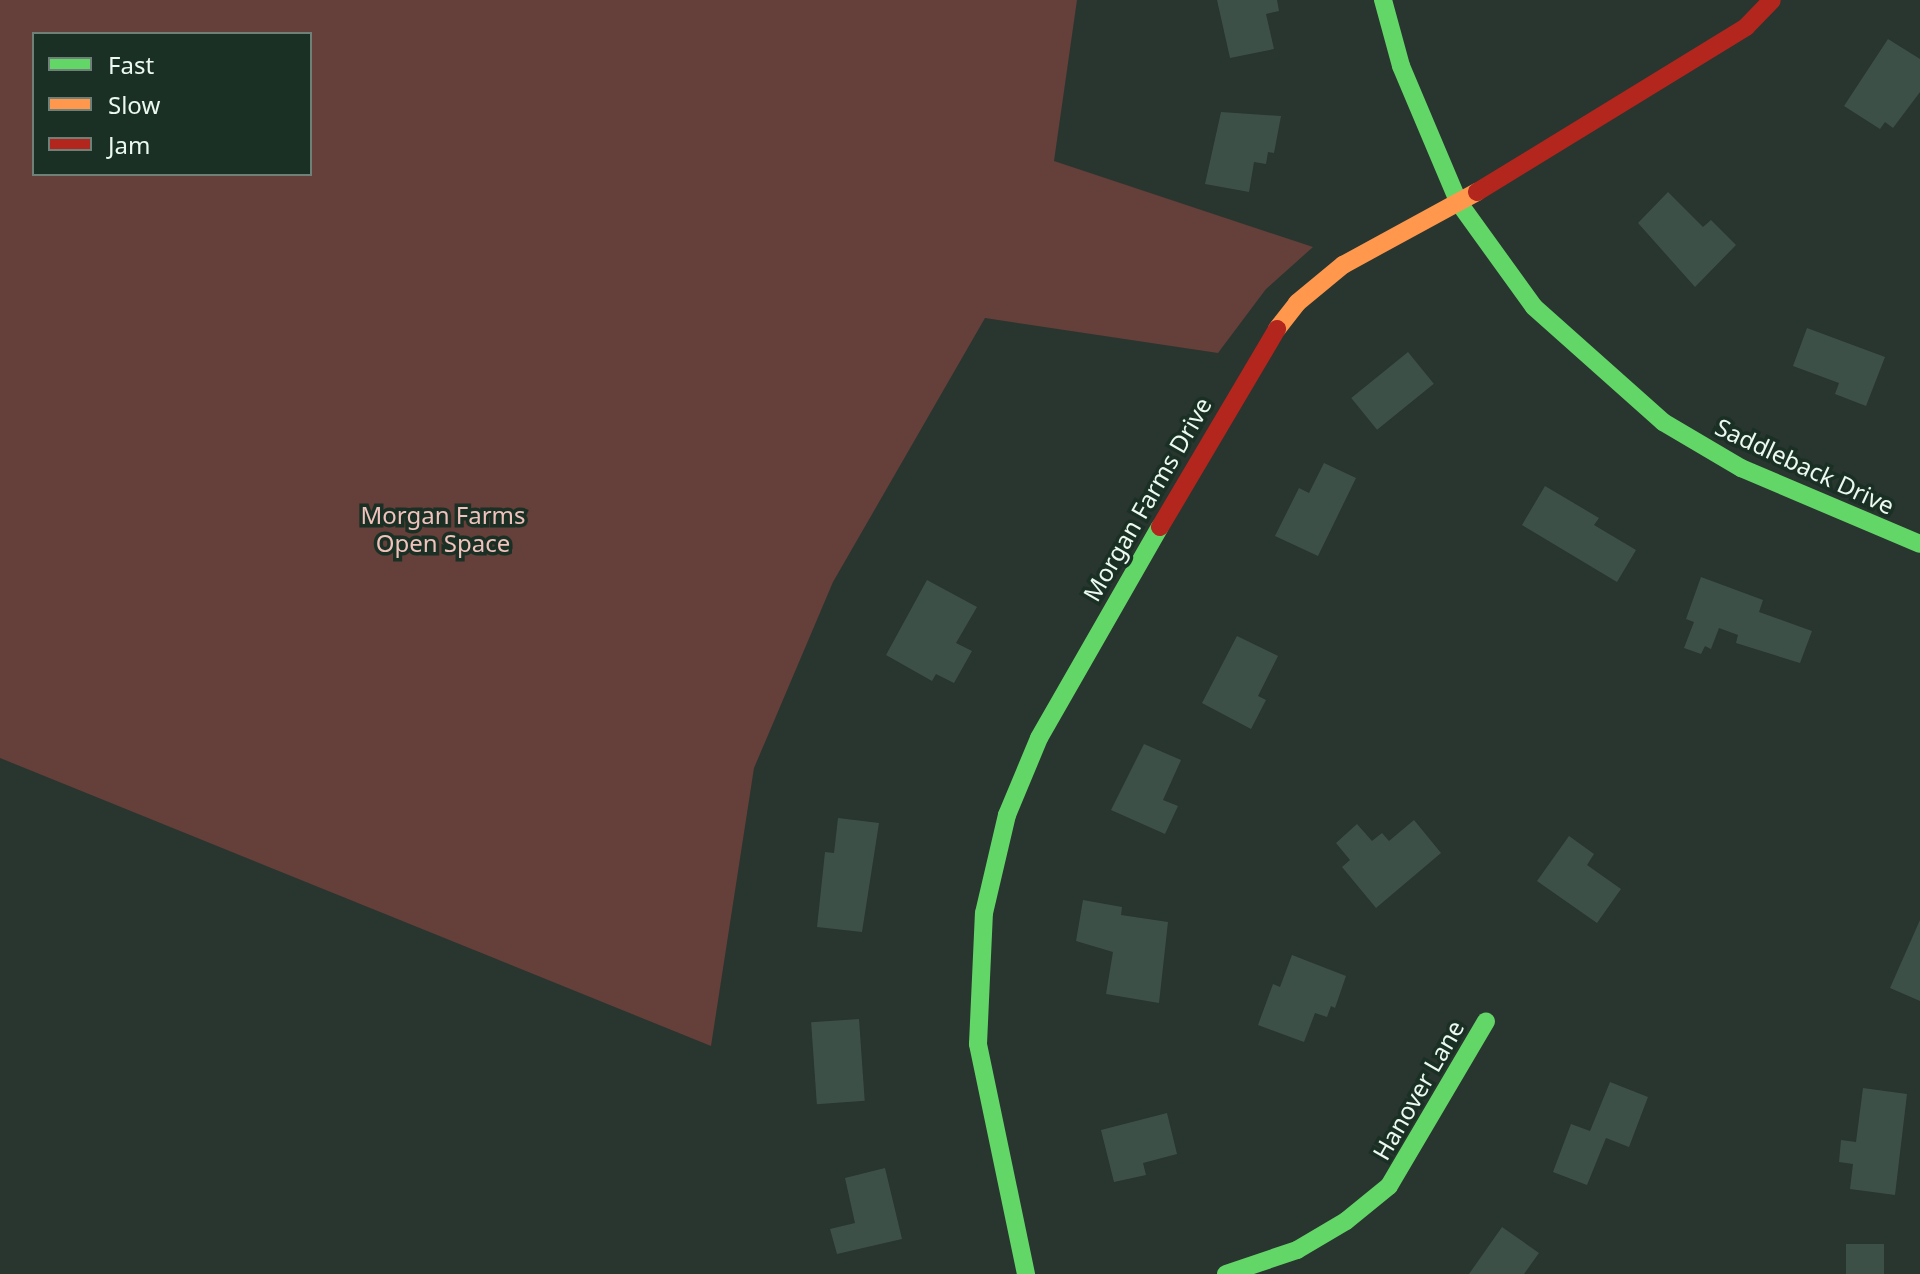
<!DOCTYPE html>
<html>
<head>
<meta charset="utf-8">
<style>
  body { margin:0 }
  #map { position:relative; width:1920px; height:1274px; overflow:hidden; background:#29352f; font-family:"Noto Sans",sans-serif }
  div>[style] { position:absolute }
  [style*='--x'] { left:calc(var(--x)*1px); top:calc(var(--y)*1px); width:calc(var(--w)*1px); rotate:calc(var(--a)*1deg) }
  .green>* { inset:0; background:#653f39 }
  .building>* { inset:0; background:#3d5047; transform-origin:0 0 }
  .fast>* { height:18px; margin:-9px; padding:0 9px; transform-origin:9px; border-radius:9px; background:#63d668 }
  .slow>* { height:18px; margin:-9px; padding:0 9px; transform-origin:9px; border-radius:9px; background:#ff974d }
  .jam>* { height:18px; margin:-9px; padding:0 9px; transform-origin:9px; border-radius:9px; background:#b3261e }
  span { translate:-50% -50%; white-space:nowrap; text-align:center; line-height:1.15; -webkit-text-stroke:7px #1a3025; paint-order:stroke }
  .street-label { font-size:24px; color:#ebf9f1 }
  .park-label { font-size:24px; color:#f0c2bc }
  .legend { position:absolute; left:32px; top:32px; width:280px; height:144px; box-sizing:border-box; background:#1a3025; border:2px solid #6e8077; margin:0; padding:10px 14px; list-style:none; font-size:24px; color:#ebf9f1 }
  .legend li { display:flex; align-items:center; gap:16px; height:40px }
  .legend b { width:40px; border:2px solid #6e8077 }
</style>
</head>
<body>
<div id="map">
  <div class="green">
    <div style="clip-path:polygon(evenodd,0 0,1077px 0,1054px 161px,1313px 247px,1266px 289px,1218px 353px,985px 318px,833px 582px,754px 768px,711px 1046px,0 758px,0 0,34px 34px,310px 34px,310px 174px,34px 174px,34px 34px)"></div>
  </div>
  <div class="building">
    <div style="clip-path:polygon(1217px 0,1277px 0,1279px 11px,1266px 14px,1274px 49px,1230px 58px)"></div>
    <div style="clip-path:polygon(1888px 39px,1920px 59px,1920px 92px,1893px 128px,1885px 122px,1880px 129px,1844px 106px)"></div>
    <div style="clip-path:polygon(1221px 112px,1281px 116px,1274px 153px,1268px 152px,1266px 164px,1254px 162px,1249px 192px,1205px 184px)"></div>
    <div style="clip-path:polygon(1668px 192px,1703px 227px,1711px 220px,1736px 245px,1695px 287px,1638px 223px)"></div>
    <div style="clip-path:polygon(1807px 328px,1885px 357px,1866px 406px,1835px 394px,1839px 383px,1793px 366px)"></div>
    <div style="left:1408px;top:352px;width:41px;height:73px;rotate:51deg"></div>
    <div style="clip-path:polygon(1324px 463px,1356px 478px,1318px 556px,1275px 536px,1299px 488px,1309px 493px)"></div>
    <div style="clip-path:polygon(1545px 486px,1599px 518px,1594px 525px,1636px 550px,1617px 582px,1522px 525px)"></div>
    <div style="clip-path:polygon(1701px 577px,1763px 600px,1759px 612px,1812px 631px,1800px 663px,1736px 643px,1738px 635px,1719px 628px,1711px 649px,1705px 646px,1701px 654px,1684px 648px,1694px 622px,1686px 619px)"></div>
    <div style="clip-path:polygon(927px 580px,977px 607px,956px 643px,972px 651px,954px 683px,936px 674px,932px 681px,886px 655px)"></div>
    <div style="clip-path:polygon(1237px 636px,1278px 656px,1258px 696px,1266px 700px,1251px 729px,1202px 703px)"></div>
    <div style="clip-path:polygon(1144px 744px,1181px 760px,1163px 800px,1178px 806px,1165px 834px,1111px 810px)"></div>
    <div style="clip-path:polygon(838px 818px,879px 823px,862px 932px,817px 927px,825px 852px,834px 853px)"></div>
    <div style="clip-path:polygon(1414px 820px,1441px 853px,1376px 908px,1342px 867px,1350px 860px,1336px 843px,1357px 824px,1372px 841px,1382px 833px,1389px 841px)"></div>
    <div style="clip-path:polygon(1569px 836px,1594px 854px,1587px 865px,1621px 889px,1597px 923px,1537px 881px)"></div>
    <div style="clip-path:polygon(1083px 900px,1122px 907px,1121px 915px,1168px 922px,1159px 1003px,1106px 994px,1113px 952px,1076px 941px)"></div>
    <div style="clip-path:polygon(1920px 920px,1920px 1001px,1890px 988px)"></div>
    <div style="clip-path:polygon(1292px 955px,1346px 976px,1335px 1008px,1331px 1006px,1327px 1017px,1315px 1013px,1304px 1042px,1258px 1025px,1273px 984px,1280px 987px)"></div>
    <div style="left:859px;top:1019px;width:82px;height:48px;rotate:86deg"></div>
    <div style="clip-path:polygon(1610px 1082px,1648px 1097px,1629px 1147px,1606px 1138px,1587px 1185px,1553px 1172px,1571px 1124px,1590px 1131px)"></div>
    <div style="clip-path:polygon(1863px 1088px,1907px 1094px,1895px 1195px,1850px 1189px,1853px 1164px,1839px 1162px,1841px 1140px,1856px 1142px)"></div>
    <div style="clip-path:polygon(1167px 1113px,1177px 1154px,1143px 1163px,1146px 1175px,1114px 1182px,1101px 1130px)"></div>
    <div style="clip-path:polygon(885px 1168px,902px 1239px,837px 1254px,830px 1229px,855px 1223px,845px 1178px)"></div>
    <div style="clip-path:polygon(1502px 1227px,1539px 1253px,1524px 1274px,1469px 1274px)"></div>
    <div style="left:1846px;top:1244px;width:38px;height:30px"></div>
  </div>
  <div class="fast">
    <div style="--x:1383;--y:0;--w:68;--a:74.7"></div>
    <div style="--x:1401;--y:66;--w:149;--a:67.1"></div>
    <div style="--x:1459;--y:203;--w:128;--a:54.2"></div>
    <div style="--x:1534;--y:307;--w:173;--a:41.7"></div>
    <div style="--x:1663;--y:422;--w:91;--a:30.5"></div>
    <div style="--x:1741;--y:468;--w:194;--a:23"></div>
    <div style="--x:1026;--y:1274;--w:235;--a:-101.8"></div>
    <div style="--x:978;--y:1044;--w:131;--a:-87.4"></div>
    <div style="--x:984;--y:913;--w:101;--a:-76.8"></div>
    <div style="--x:1007;--y:815;--w:83;--a:-67.4"></div>
    <div style="--x:1039;--y:738;--w:243;--a:-60.2"></div>
    <div style="--x:1226;--y:1274;--w:75;--a:-18.7"></div>
    <div style="--x:1297;--y:1250;--w:57;--a:-30.6"></div>
    <div style="--x:1346;--y:1221;--w:55;--a:-39.1"></div>
    <div style="--x:1389;--y:1186;--w:191;--a:-59.5"></div>
  </div>
  <div class="slow">
    <div style="--x:1277;--y:329;--w:33;--a:-52"></div>
    <div style="--x:1297;--y:303;--w:60;--a:-39.6"></div>
    <div style="--x:1343;--y:265;--w:153;--a:-28.6"></div>
  </div>
  <div class="jam">
    <div style="--x:1477;--y:192;--w:316;--a:-31.5"></div>
    <div style="--x:1746;--y:27;--w:37;--a:-46"></div>
    <div style="--x:1160;--y:527;--w:230;--a:-59.4"></div>
  </div>
  <div class="street-label">
    <span style="left:1805px;top:466px;rotate:25deg">Saddleback Drive</span>
    <span style="left:1147px;top:499px;rotate:-60deg">Morgan Farms Drive</span>
    <span style="left:1418px;top:1090px;rotate:-60deg">Hanover Lane</span>
  </div>
  <div class="park-label">
    <span style="left:443px;top:529px">Morgan Farms<br>Open Space</span>
  </div>
  <ul class="legend">
  <li><b style="height:10px;background:#63d668"></b>Fast</li>
  <li><b style="height:10px;background:#ff974d"></b>Slow</li>
  <li><b style="height:10px;background:#b3261e"></b>Jam</li>
  </ul>
</div>
</body>
</html>
